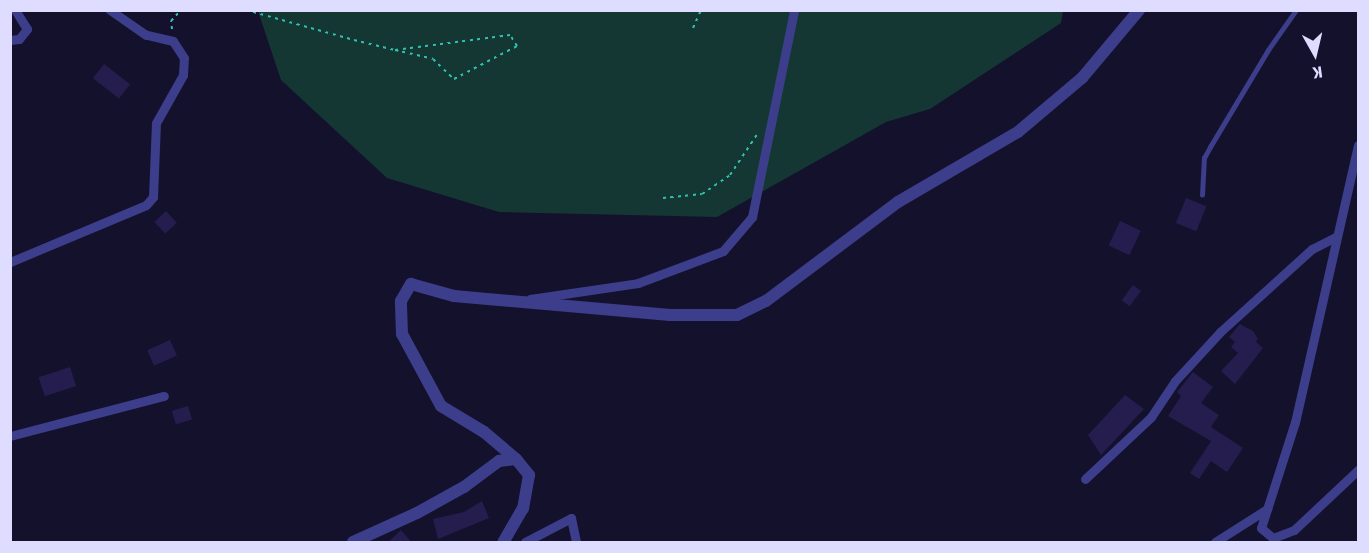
<!DOCTYPE html>
<html>
<head>
<meta charset="utf-8">
<style>
  body { margin:0 }
  #map { position:relative; width:1369px; height:553px; overflow:hidden; background:#14112d; font-family:"Fira Sans Condensed",sans-serif }
  div>[style] { position:absolute }
  [style*='--x'] { left:calc(var(--x)*1px); top:calc(var(--y)*1px); width:calc(var(--w)*1px); rotate:calc(var(--a)*1deg) }
  .green>* { inset:0; background:#143733 }
  .building>* { inset:0; background:#241d4e; transform-origin:0 0 }
  .path>* { height:2px; margin-top:-1px; transform-origin:0; background:repeating-linear-gradient(90deg,#30c0af 0 3px,transparent 0 7.5px) }
  .service>* { height:4.5px; margin:-2.25px; padding:0 2.25px; transform-origin:2.25px; border-radius:2.25px; background:#3c3e8c }
  .minor>* { height:9px; margin:-4.5px; padding:0 4.5px; transform-origin:4.5px; border-radius:4.5px; background:#3c3e8c }
  .tertiary>* { height:12px; margin:-6px; padding:0 6px; transform-origin:6px; border-radius:6px; background:#3c3e8c }
  span { translate:-50% -50%; white-space:nowrap; text-align:center; line-height:1.15; -webkit-text-stroke:5px #14112d; paint-order:stroke }
  .frame { position:absolute; inset:0; border:12px solid #dfddff; pointer-events:none }
  .north { position:absolute; left:1285px; top:24px; width:60px; height:60px; -webkit-text-stroke:4px #14112d; paint-order:stroke; rotate:172deg; font-size:16px; font-weight:700; line-height:24px; text-align:center; color:#dfddff }
  .north::after { content:''; display:block; margin:auto; width:21px; height:27px; background:#dfddff; clip-path:polygon(50% 0,100% 100%,50% 72%,0 100%) }
</style>
</head>
<body>
<div id="map">
  <div class="green">
    <div style="clip-path:polygon(258px 11px,1063px 11px,1061px 23px,930px 109px,886px 122px,717px 217px,499px 212px,387px 178px,281px 80px)"></div>
  </div>
  <div class="building">
    <div style="left:104px;top:64px;width:33px;height:18px;rotate:38deg"></div>
    <div style="left:1186px;top:198px;width:22px;height:27px;rotate:22deg"></div>
    <div style="left:166px;top:211px;width:16px;height:16px;rotate:47deg"></div>
    <div style="left:1120px;top:221px;width:23px;height:27px;rotate:25deg"></div>
    <div style="left:1133px;top:285px;width:10px;height:19px;rotate:37deg"></div>
    <div style="clip-path:polygon(1240px 324px,1253px 331px,1258px 339px,1256px 342px,1263px 348px,1235px 384px,1221px 371px,1238px 353px,1231px 347px,1235px 342px,1229px 337px)"></div>
    <div style="left:170px;top:340px;width:17px;height:25px;rotate:66deg"></div>
    <div style="left:70px;top:367px;width:20px;height:33px;rotate:72deg"></div>
    <div style="clip-path:polygon(1193px 372px,1213px 387px,1201px 403px,1219px 415px,1211px 427px,1243px 448px,1227px 472px,1211px 461px,1199px 479px,1190px 473px,1211px 441px,1168px 416px,1181px 396px,1177px 392px)"></div>
    <div style="clip-path:polygon(1125px 395px,1144px 409px,1101px 455px,1088px 435px)"></div>
    <div style="left:188px;top:406px;width:14px;height:17px;rotate:73deg"></div>
    <div style="clip-path:polygon(482px 501px,489px 518px,438px 539px,433px 519px,464px 512px)"></div>
    <div style="clip-path:polygon(401px 530px,412px 543px,387px 543px)"></div>
  </div>
  <div class="path">
    <div style="--x:246;--y:10;--w:112;--a:15.5"></div>
    <div style="--x:354;--y:40;--w:42;--a:13.7"></div>
    <div style="--x:395;--y:50;--w:39;--a:13"></div>
    <div style="--x:433;--y:59;--w:29;--a:44"></div>
    <div style="--x:454;--y:79;--w:71;--a:-27.6"></div>
    <div style="--x:517;--y:46;--w:13;--a:-122"></div>
    <div style="--x:510;--y:35;--w:116;--a:172.6"></div>
    <div style="--x:693;--y:28;--w:20;--a:-66"></div>
    <div style="--x:172;--y:29;--w:8;--a:-97"></div>
    <div style="--x:171;--y:21;--w:15;--a:-48"></div>
    <div style="--x:663;--y:198;--w:39;--a:-6"></div>
    <div style="--x:702;--y:194;--w:34;--a:-34"></div>
    <div style="--x:730;--y:175;--w:50;--a:-56.3"></div>
  </div>
  <div class="service">
    <div style="--x:1202;--y:195;--w:37;--a:-87"></div>
    <div style="--x:1204;--y:158;--w:13;--a:-61"></div>
    <div style="--x:1210;--y:147;--w:113;--a:-59.1"></div>
    <div style="--x:1268;--y:50;--w:49;--a:-55"></div>
  </div>
  <div class="minor">
    <div style="--x:10;--y:40;--w:9;--a:-6"></div>
    <div style="--x:19;--y:39;--w:13;--a:-51"></div>
    <div style="--x:27;--y:29;--w:22;--a:-122"></div>
    <div style="--x:1358;--y:145;--w:284;--a:102.8"></div>
    <div style="--x:1295;--y:422;--w:111;--a:107.8"></div>
    <div style="--x:1261;--y:528;--w:16;--a:40"></div>
    <div style="--x:1273;--y:538;--w:22;--a:-21"></div>
    <div style="--x:1294;--y:530;--w:88;--a:-43.2"></div>
    <div style="--x:10;--y:262;--w:147;--a:-22.7"></div>
    <div style="--x:146;--y:205;--w:11;--a:-49"></div>
    <div style="--x:153;--y:197;--w:74;--a:-87.7"></div>
    <div style="--x:156;--y:123;--w:55;--a:-60.6"></div>
    <div style="--x:183;--y:75;--w:17;--a:-87"></div>
    <div style="--x:184;--y:58;--w:20;--a:-123"></div>
    <div style="--x:173;--y:41;--w:28;--a:-167"></div>
    <div style="--x:146;--y:35;--w:44;--a:-145.2"></div>
    <div style="--x:530;--y:299;--w:109;--a:-8.4"></div>
    <div style="--x:638;--y:283;--w:91;--a:-20.6"></div>
    <div style="--x:723;--y:251;--w:45;--a:-49.5"></div>
    <div style="--x:752;--y:217;--w:211;--a:-78.5"></div>
    <div style="--x:10;--y:436;--w:159;--a:-14.6"></div>
    <div style="--x:1085;--y:479;--w:91;--a:-43.2"></div>
    <div style="--x:1151;--y:417;--w:43;--a:-56.3"></div>
    <div style="--x:1175;--y:381;--w:67;--a:-47.4"></div>
    <div style="--x:1220;--y:332;--w:124;--a:-42.1"></div>
    <div style="--x:1312;--y:249;--w:27;--a:-27"></div>
    <div style="--x:525;--y:542;--w:52;--a:-27.6"></div>
    <div style="--x:571;--y:518;--w:25;--a:78"></div>
    <div style="--x:1215;--y:542;--w:62;--a:-32.4"></div>
  </div>
  <div class="tertiary">
    <div style="--x:516;--y:459;--w:42;--a:-139.8"></div>
    <div style="--x:484;--y:432;--w:50;--a:-148.8"></div>
    <div style="--x:441;--y:406;--w:82;--a:-118.4"></div>
    <div style="--x:402;--y:334;--w:33;--a:-92"></div>
    <div style="--x:401;--y:301;--w:20;--a:-60"></div>
    <div style="--x:411;--y:284;--w:45;--a:15.6"></div>
    <div style="--x:454;--y:296;--w:217;--a:5"></div>
    <div style="--x:670;--y:315;--w:67;--a:0"></div>
    <div style="--x:737;--y:315;--w:32;--a:-26"></div>
    <div style="--x:766;--y:301;--w:165;--a:-36.9"></div>
    <div style="--x:898;--y:202;--w:139;--a:-30.3"></div>
    <div style="--x:1018;--y:132;--w:84;--a:-40.2"></div>
    <div style="--x:1082;--y:78;--w:89;--a:-50"></div>
    <div style="--x:353;--y:542;--w:70;--a:-24.4"></div>
    <div style="--x:417;--y:513;--w:54;--a:-29"></div>
    <div style="--x:464;--y:487;--w:44;--a:-36.6"></div>
    <div style="--x:499;--y:461;--w:17;--a:-7"></div>
    <div style="--x:516;--y:459;--w:21;--a:51"></div>
    <div style="--x:529;--y:475;--w:34;--a:100"></div>
    <div style="--x:523;--y:508;--w:39;--a:120"></div>
  </div>
  <div class="frame"></div>
  <div class="north">K</div>
</div>
</body>
</html>
